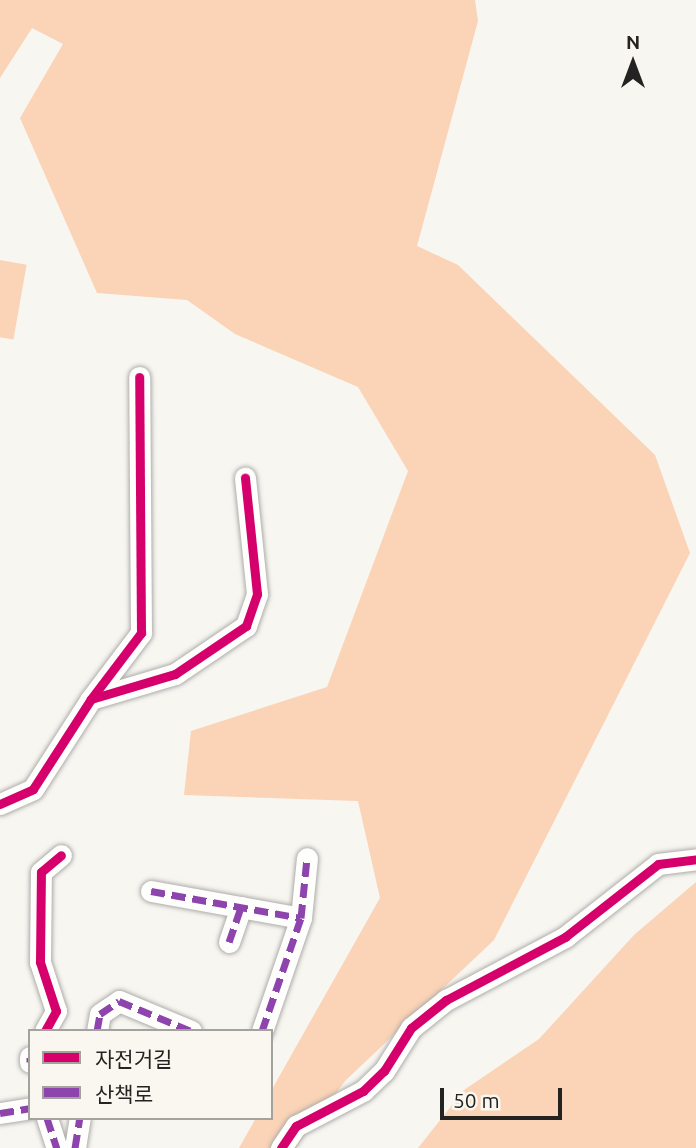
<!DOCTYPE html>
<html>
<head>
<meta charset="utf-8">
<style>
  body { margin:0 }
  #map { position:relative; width:696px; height:1148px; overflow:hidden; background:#f7f6f1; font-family:Ubuntu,"Noto Sans KR",sans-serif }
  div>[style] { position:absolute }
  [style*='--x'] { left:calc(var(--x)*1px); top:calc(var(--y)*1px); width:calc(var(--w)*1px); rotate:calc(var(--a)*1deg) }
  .forest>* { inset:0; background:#fbd3b6; transform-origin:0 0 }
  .roads { filter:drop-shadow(0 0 2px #aeadaa) drop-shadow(0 0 2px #aeadaa) }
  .minor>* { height:21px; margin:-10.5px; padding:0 10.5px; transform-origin:10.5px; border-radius:10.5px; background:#fefefd }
  .quiet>* { height:7px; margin-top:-3.5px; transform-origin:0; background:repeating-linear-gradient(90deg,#8e44ad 0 14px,transparent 0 21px) }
  .cycleway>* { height:9px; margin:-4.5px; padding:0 4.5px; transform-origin:4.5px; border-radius:4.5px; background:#d6006c }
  span { translate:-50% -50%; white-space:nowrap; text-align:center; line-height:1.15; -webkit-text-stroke:5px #f9f7ef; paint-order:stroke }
  .legend { position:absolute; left:28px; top:1029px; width:245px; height:91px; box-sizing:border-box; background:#f9f7ef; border:2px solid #a4a29d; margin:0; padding:9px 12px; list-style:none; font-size:21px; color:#242321 }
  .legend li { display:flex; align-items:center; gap:14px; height:35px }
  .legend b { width:35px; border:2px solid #a4a29d }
  .north { position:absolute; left:598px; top:28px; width:70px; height:70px; -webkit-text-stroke:5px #f9f7ef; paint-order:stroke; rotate:0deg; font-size:19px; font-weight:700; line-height:28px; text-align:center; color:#242321 }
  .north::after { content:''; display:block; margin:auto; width:24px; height:32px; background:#242321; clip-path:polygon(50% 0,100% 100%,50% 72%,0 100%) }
  .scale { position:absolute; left:440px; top:1088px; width:122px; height:32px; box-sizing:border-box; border:4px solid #242321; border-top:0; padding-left:9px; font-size:21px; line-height:24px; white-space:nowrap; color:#242321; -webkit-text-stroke:5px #f9f7ef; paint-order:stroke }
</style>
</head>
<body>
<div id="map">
  <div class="forest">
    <div style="clip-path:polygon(0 0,475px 0,478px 21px,417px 246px,458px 265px,655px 455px,690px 553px,494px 940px,345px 1081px,295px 1148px,239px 1148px,256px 1118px,271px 1118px,271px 1091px,380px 898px,358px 801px,184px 795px,191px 731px,327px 687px,408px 471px,358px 387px,235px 334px,187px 300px,97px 293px,20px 118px,63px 44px,32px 28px,0 78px)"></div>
    <div style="left:0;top:260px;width:27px;height:76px;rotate:10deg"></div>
    <div style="clip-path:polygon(696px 882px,696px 1148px,418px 1148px,464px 1090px,539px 1039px,634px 935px)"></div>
  </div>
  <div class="roads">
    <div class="minor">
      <div style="--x:91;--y:699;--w:83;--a:-52.9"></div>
      <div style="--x:141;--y:633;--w:256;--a:-90.4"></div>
      <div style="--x:0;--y:804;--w:36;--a:-24"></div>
      <div style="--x:33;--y:789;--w:107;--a:-57.2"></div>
      <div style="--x:91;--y:699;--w:88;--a:-16.6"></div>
      <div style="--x:175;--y:674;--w:86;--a:-34.1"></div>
      <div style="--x:246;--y:626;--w:34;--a:-71"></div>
      <div style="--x:257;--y:594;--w:117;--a:-95.9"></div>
      <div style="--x:151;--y:891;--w:152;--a:10.2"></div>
      <div style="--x:229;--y:942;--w:37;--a:-71"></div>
      <div style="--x:45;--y:1031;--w:23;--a:-61"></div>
      <div style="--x:56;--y:1011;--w:52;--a:-108.1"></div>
      <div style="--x:40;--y:962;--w:90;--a:-89.4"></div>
      <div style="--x:41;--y:872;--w:26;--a:-40"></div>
      <div style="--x:97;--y:1031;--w:17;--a:-80"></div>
      <div style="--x:100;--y:1014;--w:23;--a:-34"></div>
      <div style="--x:119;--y:1001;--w:78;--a:22.6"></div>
      <div style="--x:262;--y:1031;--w:120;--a:-71"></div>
      <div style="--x:301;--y:918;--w:60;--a:-84.3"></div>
      <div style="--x:30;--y:1057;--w:5;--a:90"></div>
      <div style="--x:0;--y:1113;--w:30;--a:-9"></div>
      <div style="--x:47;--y:1118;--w:32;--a:72"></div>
      <div style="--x:75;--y:1148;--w:30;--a:-81"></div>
      <div style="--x:281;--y:1148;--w:27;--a:-56"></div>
      <div style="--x:296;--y:1126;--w:76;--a:-27.6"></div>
      <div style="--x:363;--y:1091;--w:29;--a:-44"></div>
      <div style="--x:384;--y:1071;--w:51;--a:-57.9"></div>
      <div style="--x:411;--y:1028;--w:45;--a:-38.7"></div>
      <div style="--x:446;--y:1000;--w:135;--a:-27.9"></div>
      <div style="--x:565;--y:937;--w:118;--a:-38.1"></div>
      <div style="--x:658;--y:864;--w:38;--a:-7"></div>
    </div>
  </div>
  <div class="quiet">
    <div style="--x:151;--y:891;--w:152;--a:10.2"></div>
    <div style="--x:229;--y:942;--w:37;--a:-71"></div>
    <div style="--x:97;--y:1031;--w:17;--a:-80"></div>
    <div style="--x:100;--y:1014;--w:23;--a:-34"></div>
    <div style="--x:119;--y:1001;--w:78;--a:22.6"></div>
    <div style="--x:262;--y:1031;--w:120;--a:-71"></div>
    <div style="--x:301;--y:918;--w:60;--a:-84.3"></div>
    <div style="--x:30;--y:1057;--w:5;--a:90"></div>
    <div style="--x:0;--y:1113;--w:30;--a:-9"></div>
    <div style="--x:47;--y:1118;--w:32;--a:72"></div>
    <div style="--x:75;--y:1148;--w:30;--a:-81"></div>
  </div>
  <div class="cycleway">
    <div style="--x:91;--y:699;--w:83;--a:-52.9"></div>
    <div style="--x:141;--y:633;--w:256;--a:-90.4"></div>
    <div style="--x:0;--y:804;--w:36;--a:-24"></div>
    <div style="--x:33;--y:789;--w:107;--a:-57.2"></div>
    <div style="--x:91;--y:699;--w:88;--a:-16.6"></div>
    <div style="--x:175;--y:674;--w:86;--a:-34.1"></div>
    <div style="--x:246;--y:626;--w:34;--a:-71"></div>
    <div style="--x:257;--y:594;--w:117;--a:-95.9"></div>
    <div style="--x:45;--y:1031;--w:23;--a:-61"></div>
    <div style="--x:56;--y:1011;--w:52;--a:-108.1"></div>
    <div style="--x:40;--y:962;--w:90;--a:-89.4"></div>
    <div style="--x:41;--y:872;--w:26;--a:-40"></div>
    <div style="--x:281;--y:1148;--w:27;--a:-56"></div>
    <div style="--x:296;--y:1126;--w:76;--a:-27.6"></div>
    <div style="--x:363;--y:1091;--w:29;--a:-44"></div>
    <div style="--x:384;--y:1071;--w:51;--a:-57.9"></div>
    <div style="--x:411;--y:1028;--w:45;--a:-38.7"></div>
    <div style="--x:446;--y:1000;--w:135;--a:-27.9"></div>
    <div style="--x:565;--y:937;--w:118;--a:-38.1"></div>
    <div style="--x:658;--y:864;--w:38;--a:-7"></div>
  </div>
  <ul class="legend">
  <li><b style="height:9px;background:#d6006c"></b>자전거길</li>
  <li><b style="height:9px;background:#8e44ad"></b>산책로</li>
  </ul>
  <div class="north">N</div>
  <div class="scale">50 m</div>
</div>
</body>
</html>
